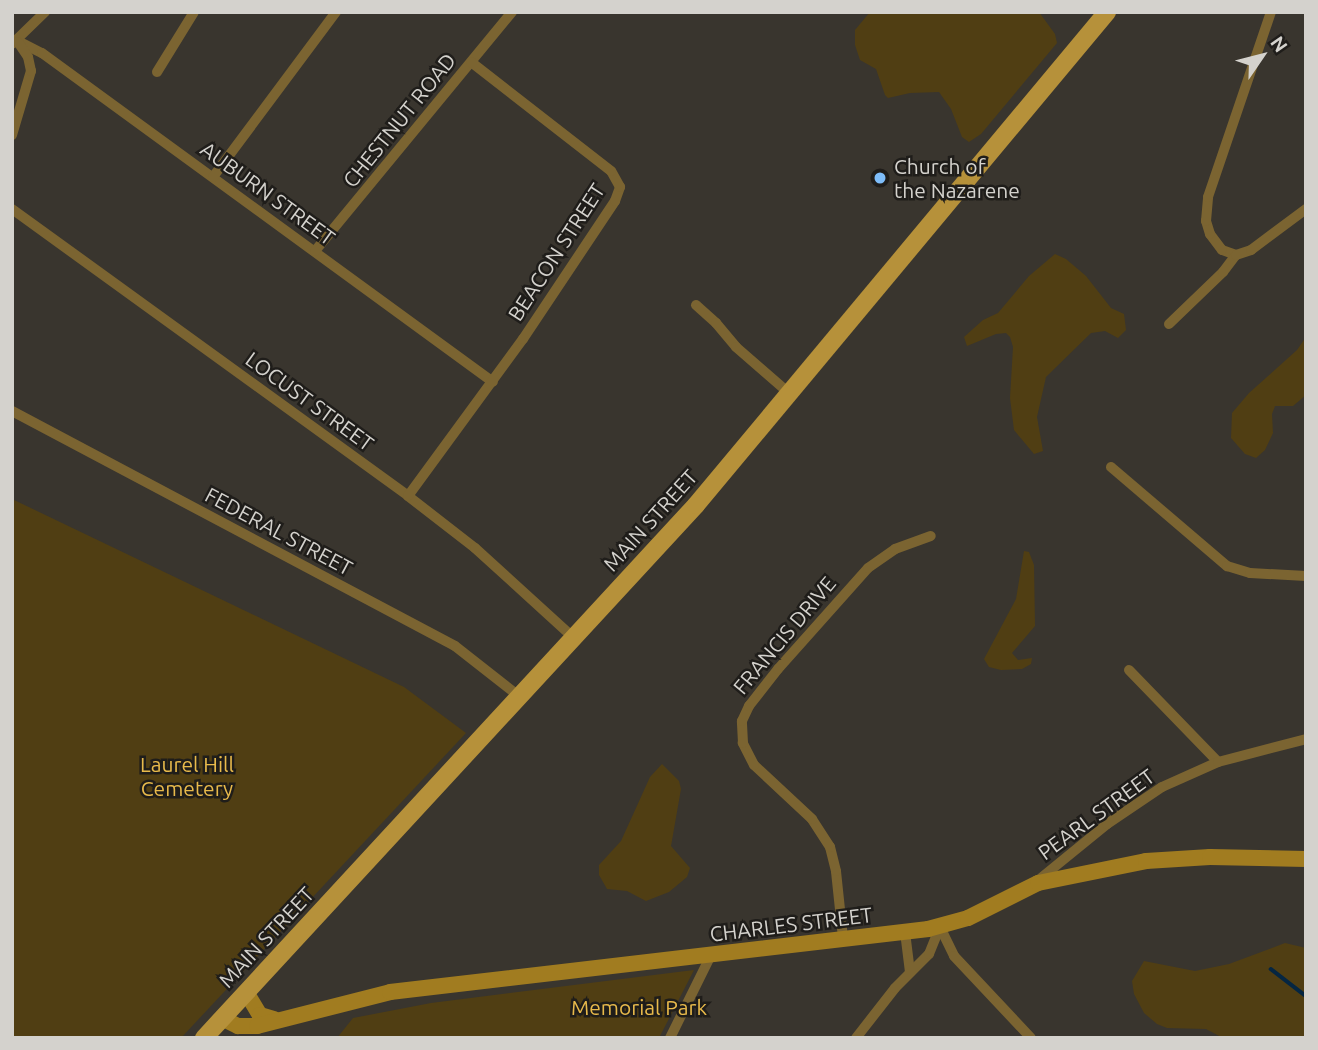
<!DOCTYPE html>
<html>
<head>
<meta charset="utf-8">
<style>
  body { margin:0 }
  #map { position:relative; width:1318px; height:1050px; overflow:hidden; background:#39352e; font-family:Ubuntu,sans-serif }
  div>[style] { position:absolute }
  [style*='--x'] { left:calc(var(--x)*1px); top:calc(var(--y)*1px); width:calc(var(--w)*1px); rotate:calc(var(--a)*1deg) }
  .green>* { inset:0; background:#503e13 }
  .stream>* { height:3.5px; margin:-1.75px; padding:0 1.75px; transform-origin:1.75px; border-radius:1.75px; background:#052642 }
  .street>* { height:10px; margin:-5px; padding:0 5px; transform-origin:5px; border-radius:5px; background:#7b6431 }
  .secondary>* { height:16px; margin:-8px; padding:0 8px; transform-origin:8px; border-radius:8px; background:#a17c20 }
  .primary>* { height:18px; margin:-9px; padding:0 9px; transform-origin:9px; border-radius:9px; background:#b6913a }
  .dots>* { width:19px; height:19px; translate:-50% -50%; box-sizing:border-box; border:4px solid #1f1d1a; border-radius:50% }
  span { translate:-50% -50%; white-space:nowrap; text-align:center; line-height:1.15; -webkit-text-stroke:5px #1f1d1a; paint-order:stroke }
  .street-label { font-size:21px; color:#d4d2cd }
  .poi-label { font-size:21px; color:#d4d2cd }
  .left { translate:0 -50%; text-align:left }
  .park-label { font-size:21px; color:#e8ba4b }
  .frame { position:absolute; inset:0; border:14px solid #d4d2cd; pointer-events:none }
  .north { position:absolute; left:1227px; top:21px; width:70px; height:70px; -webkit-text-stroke:5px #1f1d1a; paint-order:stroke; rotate:55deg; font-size:19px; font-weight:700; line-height:28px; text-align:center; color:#d4d2cd }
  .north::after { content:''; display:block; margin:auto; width:24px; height:32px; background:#d4d2cd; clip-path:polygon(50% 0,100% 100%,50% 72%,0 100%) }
</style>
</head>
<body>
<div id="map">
  <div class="green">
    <div style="clip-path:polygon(870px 12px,1039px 12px,1055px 34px,1057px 43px,981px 134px,969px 142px,962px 137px,951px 109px,939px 92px,910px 93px,888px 98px,885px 95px,876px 69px,860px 60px,855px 45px,855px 30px)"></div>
    <div style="clip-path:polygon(1055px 254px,1066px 259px,1086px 276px,1111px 308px,1124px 314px,1126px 330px,1118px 338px,1105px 331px,1091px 333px,1046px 377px,1037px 417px,1043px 451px,1034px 454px,1014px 430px,1010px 398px,1013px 347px,1010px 337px,1006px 333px,996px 334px,967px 346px,964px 337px,983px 320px,998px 313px,1029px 276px)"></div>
    <div style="clip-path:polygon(1306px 337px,1306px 395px,1293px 406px,1275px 406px,1272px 414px,1273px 433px,1265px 450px,1256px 458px,1245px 454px,1231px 438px,1232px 413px,1249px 393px,1297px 350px)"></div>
    <div style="clip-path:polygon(12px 499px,404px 687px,466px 733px,181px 1038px,12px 1038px)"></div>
    <div style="clip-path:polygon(1024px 551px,1029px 552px,1034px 565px,1035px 626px,1012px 653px,1018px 660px,1032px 658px,1031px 664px,1022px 669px,1001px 670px,989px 667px,984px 659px,1016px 599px)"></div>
    <div style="clip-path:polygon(662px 764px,679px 781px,681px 789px,671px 846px,690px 868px,687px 877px,669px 892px,646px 901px,627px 891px,607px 889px,599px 875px,599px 865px,621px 841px,650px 777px)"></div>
    <div style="clip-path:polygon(1285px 943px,1306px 948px,1306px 1038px,1223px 1038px,1206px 1029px,1167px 1028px,1157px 1024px,1144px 1013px,1134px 994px,1132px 981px,1144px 961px,1195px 971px,1229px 964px)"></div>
    <div style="clip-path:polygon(694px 970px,659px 1038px,337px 1038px,353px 1018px,431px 1003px)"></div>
  </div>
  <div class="stream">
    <div style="--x:1271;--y:969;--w:44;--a:37.6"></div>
  </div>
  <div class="street">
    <div style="--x:16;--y:40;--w:29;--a:27"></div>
    <div style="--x:42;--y:53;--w:558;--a:36.11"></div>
    <div style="--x:12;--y:44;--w:46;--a:-44.1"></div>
    <div style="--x:157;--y:72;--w:70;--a:-58.3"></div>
    <div style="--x:12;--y:135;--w:67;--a:-73.5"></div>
    <div style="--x:31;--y:71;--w:14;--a:-102"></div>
    <div style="--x:28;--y:57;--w:18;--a:-124"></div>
    <div style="--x:213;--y:177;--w:206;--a:-53.3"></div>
    <div style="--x:12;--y:209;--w:489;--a:35.9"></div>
    <div style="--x:408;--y:496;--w:85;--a:37.8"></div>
    <div style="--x:475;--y:548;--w:134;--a:42.3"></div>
    <div style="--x:315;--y:251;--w:310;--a:-50.5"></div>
    <div style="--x:1236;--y:255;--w:15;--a:-160"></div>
    <div style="--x:1222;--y:250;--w:20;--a:-127"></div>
    <div style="--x:1210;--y:234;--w:14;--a:-107"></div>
    <div style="--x:1206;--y:221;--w:24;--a:-85"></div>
    <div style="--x:1208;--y:197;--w:195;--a:-71.2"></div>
    <div style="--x:696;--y:305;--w:27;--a:42"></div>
    <div style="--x:716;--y:323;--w:31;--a:50"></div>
    <div style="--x:736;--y:347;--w:72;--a:41"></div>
    <div style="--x:1169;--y:324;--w:75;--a:-43.9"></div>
    <div style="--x:1223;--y:272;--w:21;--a:-53"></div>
    <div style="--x:1236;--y:255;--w:16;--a:-18"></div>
    <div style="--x:1251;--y:250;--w:69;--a:-36.7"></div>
    <div style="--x:12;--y:411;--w:501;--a:27.94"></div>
    <div style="--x:455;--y:646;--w:83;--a:38.1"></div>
    <div style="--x:1111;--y:467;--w:153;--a:40.5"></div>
    <div style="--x:1227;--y:566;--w:24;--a:17"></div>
    <div style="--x:1250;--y:573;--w:56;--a:3.1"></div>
    <div style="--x:408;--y:496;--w:195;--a:-53.8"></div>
    <div style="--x:523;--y:339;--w:166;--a:-56.3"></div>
    <div style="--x:615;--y:201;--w:15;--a:-70"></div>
    <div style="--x:620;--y:187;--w:18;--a:-119"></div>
    <div style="--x:611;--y:171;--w:177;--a:-142.1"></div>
    <div style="--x:1129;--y:670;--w:128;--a:45.9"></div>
    <div style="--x:1036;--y:882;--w:92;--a:-39.2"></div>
    <div style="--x:1107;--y:824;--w:66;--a:-33.9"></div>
    <div style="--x:1162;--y:787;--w:61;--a:-24.1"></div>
    <div style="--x:1218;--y:762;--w:91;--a:-14.6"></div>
    <div style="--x:940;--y:927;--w:32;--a:64"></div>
    <div style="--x:954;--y:956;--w:112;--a:46.8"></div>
    <div style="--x:905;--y:932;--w:40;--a:82.9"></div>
    <div style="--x:843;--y:938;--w:67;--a:-96"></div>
    <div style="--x:836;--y:871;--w:25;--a:-104"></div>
    <div style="--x:830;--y:847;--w:33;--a:-123"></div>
    <div style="--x:812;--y:819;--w:79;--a:-137"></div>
    <div style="--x:754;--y:765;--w:25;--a:-117"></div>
    <div style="--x:743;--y:743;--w:22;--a:-93"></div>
    <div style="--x:742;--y:721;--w:17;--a:-65"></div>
    <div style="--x:749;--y:706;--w:47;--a:-51.9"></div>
    <div style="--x:778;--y:669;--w:135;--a:-48.3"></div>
    <div style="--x:868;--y:568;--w:33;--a:-35"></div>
    <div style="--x:895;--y:549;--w:38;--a:-20"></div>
    <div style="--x:670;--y:1038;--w:93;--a:-63.7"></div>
    <div style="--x:856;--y:1038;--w:63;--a:-52"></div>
    <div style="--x:895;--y:988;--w:48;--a:-45"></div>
    <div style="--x:929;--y:954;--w:29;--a:-68"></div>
  </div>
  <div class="secondary">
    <div style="--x:246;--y:992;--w:27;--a:59"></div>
    <div style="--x:260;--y:1015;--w:15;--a:16"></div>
    <div style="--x:222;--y:1018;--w:18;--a:27"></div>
    <div style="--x:238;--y:1026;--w:19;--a:0"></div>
    <div style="--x:257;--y:1026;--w:137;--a:-14.3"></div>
    <div style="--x:390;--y:992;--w:542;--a:-6.68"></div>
    <div style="--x:928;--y:929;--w:41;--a:-15.4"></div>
    <div style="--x:968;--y:918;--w:78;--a:-26.6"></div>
    <div style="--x:1038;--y:883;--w:110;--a:-11.5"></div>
    <div style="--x:1146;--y:861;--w:64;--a:-3.6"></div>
    <div style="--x:1210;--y:857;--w:96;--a:1.2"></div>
  </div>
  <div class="primary">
    <div style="--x:204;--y:1038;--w:725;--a:-47.29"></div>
    <div style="--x:696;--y:505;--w:642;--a:-50.18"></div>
  </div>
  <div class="dots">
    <div style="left:880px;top:178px;background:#7ebdf9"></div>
  </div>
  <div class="street-label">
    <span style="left:399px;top:120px;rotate:-51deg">CHESTNUT ROAD</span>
    <span style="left:268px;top:193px;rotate:36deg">AUBURN STREET</span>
    <span style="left:556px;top:252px;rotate:-57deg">BEACON STREET</span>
    <span style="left:310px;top:401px;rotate:36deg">LOCUST STREET</span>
    <span style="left:650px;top:520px;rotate:-48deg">MAIN STREET</span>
    <span style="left:279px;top:531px;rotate:28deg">FEDERAL STREET</span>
    <span style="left:784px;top:635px;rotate:-50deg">FRANCIS DRIVE</span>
    <span style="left:1096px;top:814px;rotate:-36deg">PEARL STREET</span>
    <span style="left:791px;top:924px;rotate:-7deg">CHARLES STREET</span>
    <span style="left:266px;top:937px;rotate:-47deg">MAIN STREET</span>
  </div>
  <div class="poi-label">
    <span class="left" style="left:894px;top:178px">Church of<br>the Nazarene</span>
  </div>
  <div class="park-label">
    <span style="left:187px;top:776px">Laurel Hill<br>Cemetery</span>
    <span style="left:639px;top:1007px">Memorial Park</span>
  </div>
  <div class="frame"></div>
  <div class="north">N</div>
</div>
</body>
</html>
